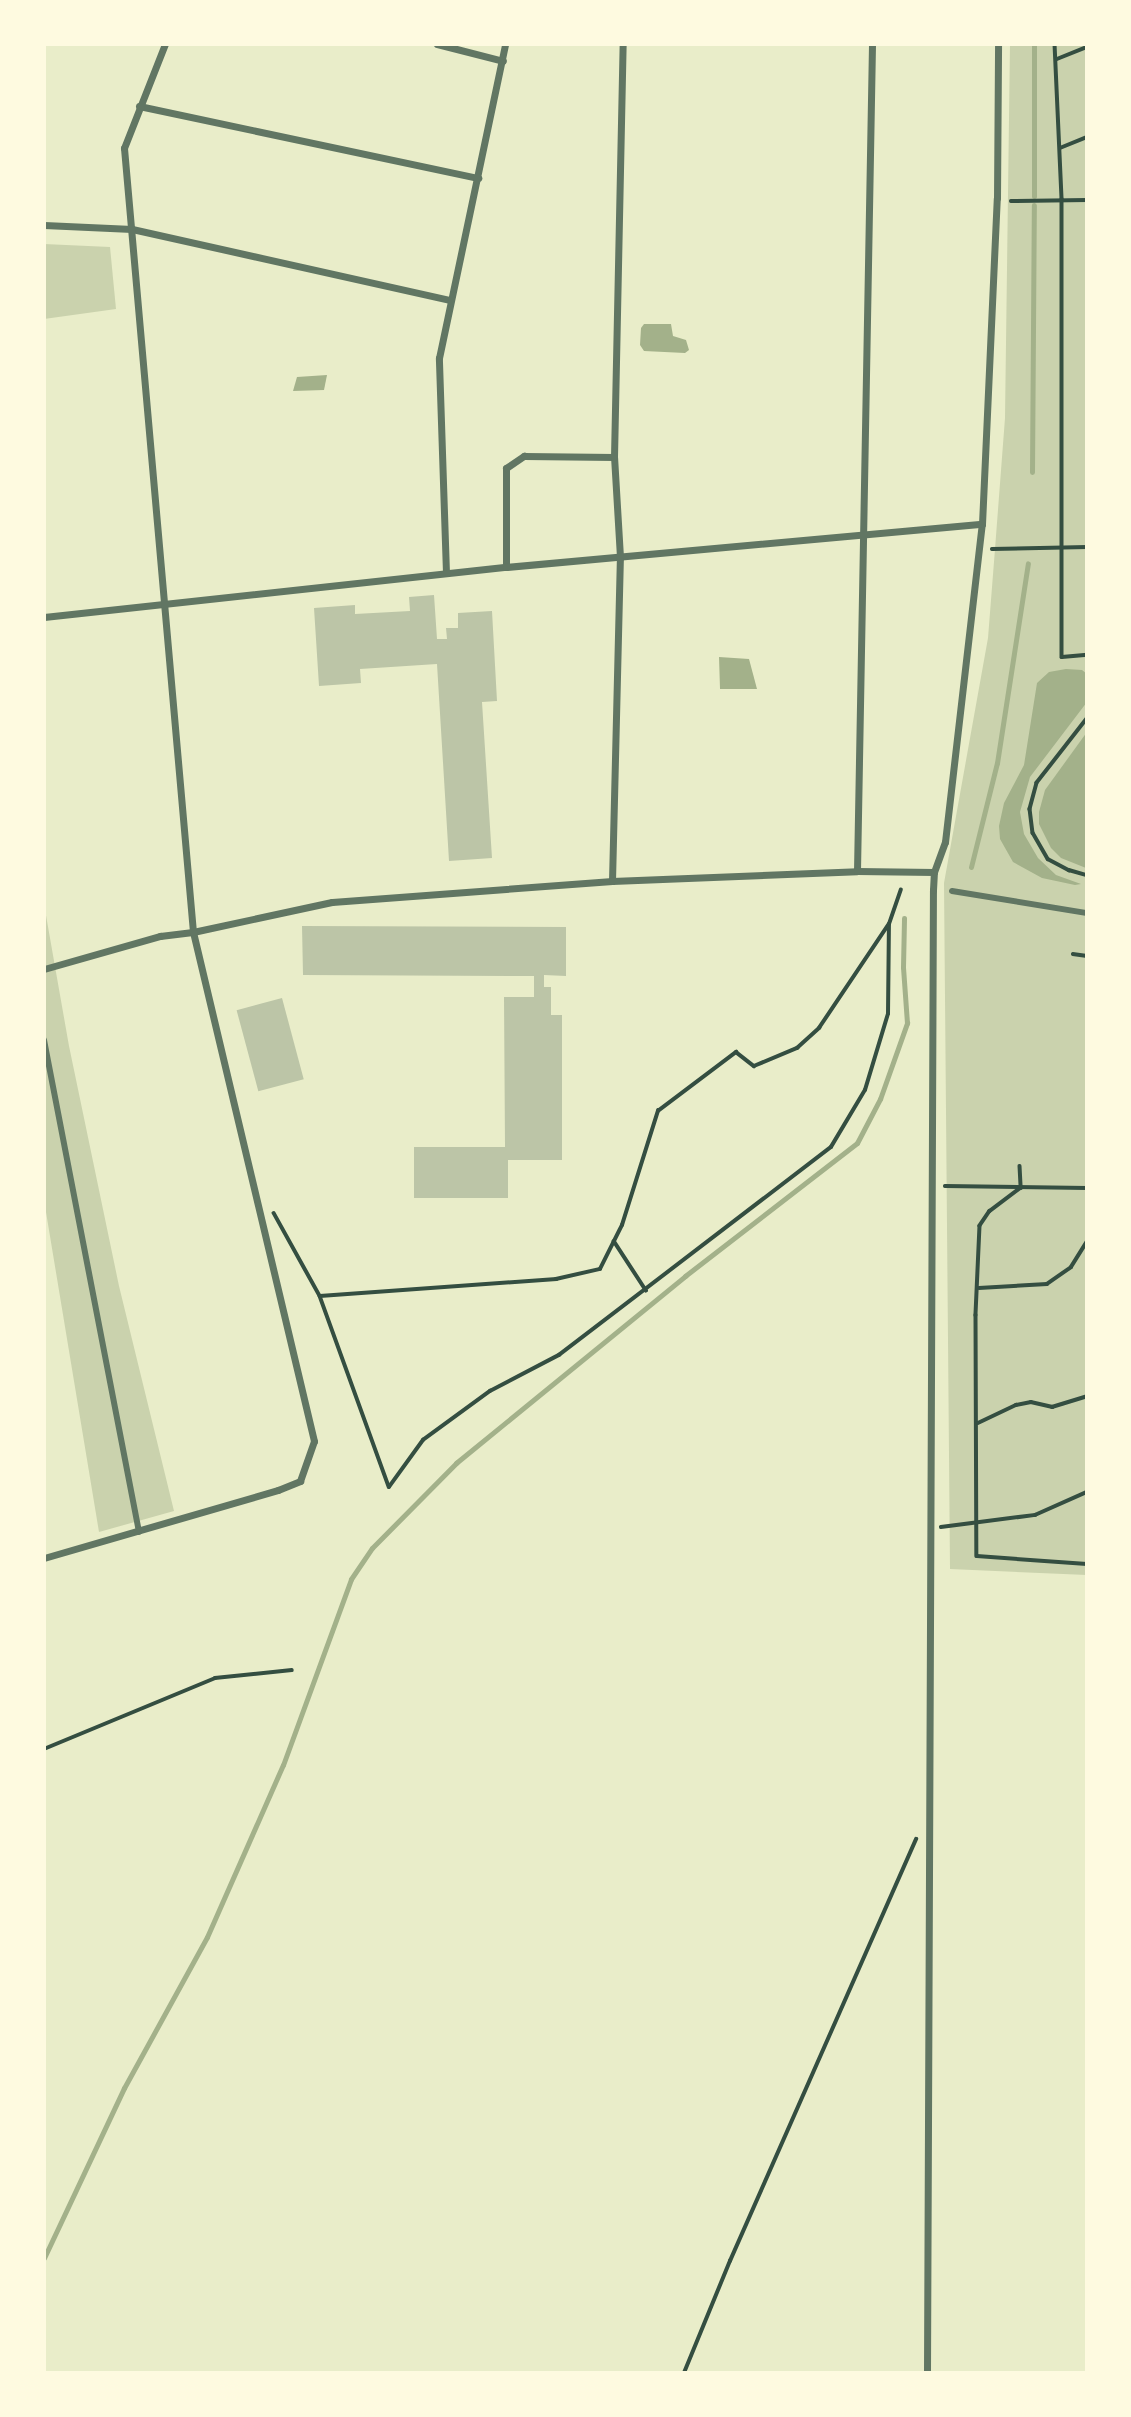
<!DOCTYPE html>
<html>
<head>
<meta charset="utf-8">
<style>
  body { margin:0 }
  #map { position:relative; width:1131px; height:2417px; overflow:hidden; background:#e9edc9; font-family:Poppins,sans-serif }
  div>[style] { position:absolute }
  [style*='--x'] { left:calc(var(--x)*1px); top:calc(var(--y)*1px); width:calc(var(--w)*1px); rotate:calc(var(--a)*1deg) }
  .green>* { inset:0; background:#cad2ad }
  .water>* { inset:0; background:#a3b18a }
  .stream>* { height:5px; margin:-2.5px; padding:0 2.5px; transform-origin:2.5px; border-radius:2.5px; background:#a3b18a }
  .building>* { inset:0; background:#bcc5a7; transform-origin:0 0 }
  .path>* { height:3.5px; margin:-1.75px; padding:0 1.75px; transform-origin:1.75px; border-radius:1.75px; background:#344e41 }
  .pedestrian>* { height:6px; margin:-3px; padding:0 3px; transform-origin:3px; border-radius:3px; background:#617663 }
  .minor>* { height:7px; margin:-3.5px; padding:0 3.5px; transform-origin:3.5px; border-radius:3.5px; background:#617663 }
  span { translate:-50% -50%; white-space:nowrap; text-align:center; line-height:1.15; -webkit-text-stroke:5px #fefae0; paint-order:stroke }
  .frame { position:absolute; inset:0; border:46px solid #fefae0; pointer-events:none }
</style>
</head>
<body>
<div id="map">
  <div class="green">
    <div style="clip-path:polygon(1010px 44px,1087px 44px,1087px 1575px,950px 1569px,944px 883px,988px 638px,995px 549px,1005px 418px)"></div>
    <div style="clip-path:polygon(44px 244px,110px 247px,116px 309px,44px 319px)"></div>
    <div style="clip-path:polygon(44px 904px,69px 1046px,119px 1286px,174px 1511px,99px 1532px,44px 1200px)"></div>
  </div>
  <div class="water">
    <div style="clip-path:polygon(644px 324px,671px 324px,673px 336px,686px 340px,689px 350px,685px 353px,644px 351px,640px 345px,641px 328px)"></div>
    <div style="clip-path:polygon(327px 375px,324px 390px,293px 391px,297px 377px)"></div>
    <div style="clip-path:polygon(719px 657px,749px 659px,757px 689px,720px 689px)"></div>
    <div style="clip-path:polygon(1066px 669px,1082px 670px,1087px 674px,1087px 702px,1030px 777px,1020px 812px,1024px 834px,1038px 858px,1056px 875px,1081px 884px,1075px 885px,1042px 878px,1013px 862px,1000px 839px,999px 826px,1004px 803px,1024px 765px,1037px 683px,1049px 672px)"></div>
    <div style="clip-path:polygon(1087px 732px,1087px 864px,1086px 868px,1061px 858px,1051px 848px,1039px 824px,1039px 812px,1045px 790px)"></div>
  </div>
  <div class="stream">
    <div style="--x:1034;--y:196;--w:152;--a:-90"></div>
    <div style="--x:1032;--y:472;--w:267;--a:-89.6"></div>
    <div style="--x:971;--y:867;--w:107;--a:-76"></div>
    <div style="--x:997;--y:763;--w:202;--a:-81.2"></div>
    <div style="--x:44;--y:2258;--w:188;--a:-64.8"></div>
    <div style="--x:124;--y:2088;--w:172;--a:-61.2"></div>
    <div style="--x:207;--y:1937;--w:188;--a:-66.2"></div>
    <div style="--x:283;--y:1765;--w:198;--a:-69.9"></div>
    <div style="--x:351;--y:1579;--w:37;--a:-56"></div>
    <div style="--x:372;--y:1548;--w:120;--a:-45.3"></div>
    <div style="--x:456;--y:1463;--w:296;--a:-39.2"></div>
    <div style="--x:685;--y:1276;--w:217;--a:-37.7"></div>
    <div style="--x:857;--y:1143;--w:50;--a:-62.4"></div>
    <div style="--x:880;--y:1099;--w:81;--a:-70.4"></div>
    <div style="--x:907;--y:1023;--w:56;--a:-94.1"></div>
    <div style="--x:903;--y:967;--w:49;--a:-88.8"></div>
  </div>
  <div class="building">
    <div style="clip-path:polygon(434px 595px,437px 639px,447px 639px,446px 628px,458px 628px,458px 613px,492px 611px,497px 701px,482px 702px,492px 858px,449px 861px,437px 664px,360px 669px,361px 683px,319px 686px,314px 608px,355px 605px,355px 614px,410px 611px,409px 597px)"></div>
    <div style="clip-path:polygon(302px 926px,566px 927px,566px 976px,544px 975px,544px 987px,551px 987px,551px 1015px,562px 1015px,562px 1160px,508px 1160px,508px 1198px,414px 1198px,414px 1147px,505px 1147px,504px 997px,534px 997px,534px 976px,303px 975px)"></div>
    <div style="left:282px;top:998px;width:84px;height:47px;rotate:75deg"></div>
  </div>
  <div class="path">
    <div style="--x:1055;--y:44;--w:155;--a:87.4"></div>
    <div style="--x:1062;--y:199;--w:458;--a:90"></div>
    <div style="--x:1062;--y:657;--w:25;--a:-5"></div>
    <div style="--x:1057;--y:59;--w:32;--a:-22"></div>
    <div style="--x:1060;--y:148;--w:29;--a:-22"></div>
    <div style="--x:1011;--y:201;--w:76;--a:-0.8"></div>
    <div style="--x:992;--y:549;--w:95;--a:-1.2"></div>
    <div style="--x:1087;--y:719;--w:81;--a:128"></div>
    <div style="--x:1037;--y:783;--w:27;--a:105"></div>
    <div style="--x:1030;--y:809;--w:24;--a:83"></div>
    <div style="--x:1033;--y:833;--w:30;--a:60"></div>
    <div style="--x:1048;--y:859;--w:24;--a:28"></div>
    <div style="--x:1069;--y:870;--w:19;--a:16"></div>
    <div style="--x:1073;--y:954;--w:14;--a:8"></div>
    <div style="--x:1020;--y:1166;--w:22;--a:87"></div>
    <div style="--x:1021;--y:1188;--w:39;--a:143"></div>
    <div style="--x:990;--y:1211;--w:18;--a:124"></div>
    <div style="--x:980;--y:1226;--w:89;--a:92.6"></div>
    <div style="--x:976;--y:1315;--w:241;--a:89.8"></div>
    <div style="--x:977;--y:1556;--w:110;--a:4.2"></div>
    <div style="--x:945;--y:1186;--w:142;--a:0.8"></div>
    <div style="--x:274;--y:1213;--w:95;--a:61"></div>
    <div style="--x:320;--y:1296;--w:237;--a:-4.1"></div>
    <div style="--x:556;--y:1279;--w:45;--a:-12.8"></div>
    <div style="--x:600;--y:1269;--w:49;--a:-63.4"></div>
    <div style="--x:622;--y:1225;--w:120;--a:-72.5"></div>
    <div style="--x:658;--y:1111;--w:98;--a:-37.1"></div>
    <div style="--x:736;--y:1052;--w:23;--a:38"></div>
    <div style="--x:754;--y:1066;--w:47;--a:-22.7"></div>
    <div style="--x:797;--y:1048;--w:30;--a:-42"></div>
    <div style="--x:819;--y:1028;--w:125;--a:-56.1"></div>
    <div style="--x:889;--y:924;--w:36;--a:-71"></div>
    <div style="--x:614;--y:1241;--w:59;--a:56.9"></div>
    <div style="--x:979;--y:1288;--w:68;--a:-3.4"></div>
    <div style="--x:1047;--y:1284;--w:29;--a:-35"></div>
    <div style="--x:1071;--y:1267;--w:31;--a:-58"></div>
    <div style="--x:320;--y:1296;--w:203;--a:70.1"></div>
    <div style="--x:978;--y:1423;--w:42;--a:-25.3"></div>
    <div style="--x:1016;--y:1405;--w:15;--a:-11"></div>
    <div style="--x:1031;--y:1402;--w:22;--a:13"></div>
    <div style="--x:1052;--y:1407;--w:37;--a:-17"></div>
    <div style="--x:389;--y:1487;--w:58;--a:-54.1"></div>
    <div style="--x:423;--y:1440;--w:83;--a:-36.2"></div>
    <div style="--x:490;--y:1391;--w:78;--a:-27.6"></div>
    <div style="--x:559;--y:1355;--w:342;--a:-37.4"></div>
    <div style="--x:831;--y:1147;--w:66;--a:-59.2"></div>
    <div style="--x:865;--y:1090;--w:79;--a:-73.2"></div>
    <div style="--x:888;--y:1014;--w:89;--a:-89.4"></div>
    <div style="--x:941;--y:1527;--w:95;--a:-7.3"></div>
    <div style="--x:1035;--y:1515;--w:57;--a:-23.9"></div>
    <div style="--x:44;--y:1749;--w:185;--a:-22.5"></div>
    <div style="--x:215;--y:1678;--w:77;--a:-5.9"></div>
    <div style="--x:684;--y:2373;--w:121;--a:-67.7"></div>
    <div style="--x:730;--y:2261;--w:461;--a:-66.2"></div>
  </div>
  <div class="pedestrian">
    <div style="--x:952;--y:891;--w:137;--a:9.3"></div>
    <div style="--x:44;--y:1040;--w:501;--a:79.07"></div>
  </div>
  <div class="minor">
    <div style="--x:437;--y:44;--w:68;--a:14.4"></div>
    <div style="--x:139;--y:106;--w:347;--a:12"></div>
    <div style="--x:44;--y:225;--w:88;--a:2.6"></div>
    <div style="--x:132;--y:229;--w:325;--a:12.6"></div>
    <div style="--x:506;--y:567;--w:99;--a:-90"></div>
    <div style="--x:506;--y:468;--w:22;--a:-34"></div>
    <div style="--x:524;--y:456;--w:90;--a:0.6"></div>
    <div style="--x:446;--y:573;--w:215;--a:-91.9"></div>
    <div style="--x:439;--y:358;--w:321;--a:-78.1"></div>
    <div style="--x:44;--y:617;--w:465;--a:-6.2"></div>
    <div style="--x:506;--y:567;--w:478;--a:-5.2"></div>
    <div style="--x:857;--y:871;--w:827;--a:-88.96"></div>
    <div style="--x:612;--y:881;--w:324;--a:-88.6"></div>
    <div style="--x:620;--y:557;--w:100;--a:-93.4"></div>
    <div style="--x:614;--y:457;--w:413;--a:-88.8"></div>
    <div style="--x:44;--y:969;--w:121;--a:-15.9"></div>
    <div style="--x:160;--y:936;--w:33;--a:-7"></div>
    <div style="--x:193;--y:932;--w:142;--a:-12.2"></div>
    <div style="--x:332;--y:902;--w:281;--a:-4.3"></div>
    <div style="--x:612;--y:881;--w:245;--a:-2.3"></div>
    <div style="--x:857;--y:871;--w:77;--a:0.7"></div>
    <div style="--x:44;--y:1558;--w:244;--a:-16.2"></div>
    <div style="--x:278;--y:1490;--w:24;--a:-22"></div>
    <div style="--x:300;--y:1481;--w:42;--a:-70.7"></div>
    <div style="--x:314;--y:1441;--w:523;--a:-103.37"></div>
    <div style="--x:193;--y:932;--w:787;--a:-95.03"></div>
    <div style="--x:124;--y:148;--w:112;--a:-68.5"></div>
    <div style="--x:927;--y:2373;--w:1483;--a:-89.77"></div>
    <div style="--x:933;--y:890;--w:18;--a:-87"></div>
    <div style="--x:934;--y:872;--w:32;--a:-70"></div>
    <div style="--x:945;--y:842;--w:320;--a:-83.4"></div>
    <div style="--x:982;--y:524;--w:326;--a:-87.4"></div>
    <div style="--x:997;--y:198;--w:154;--a:-89.6"></div>
  </div>
  <div class="frame"></div>
</div>
</body>
</html>
